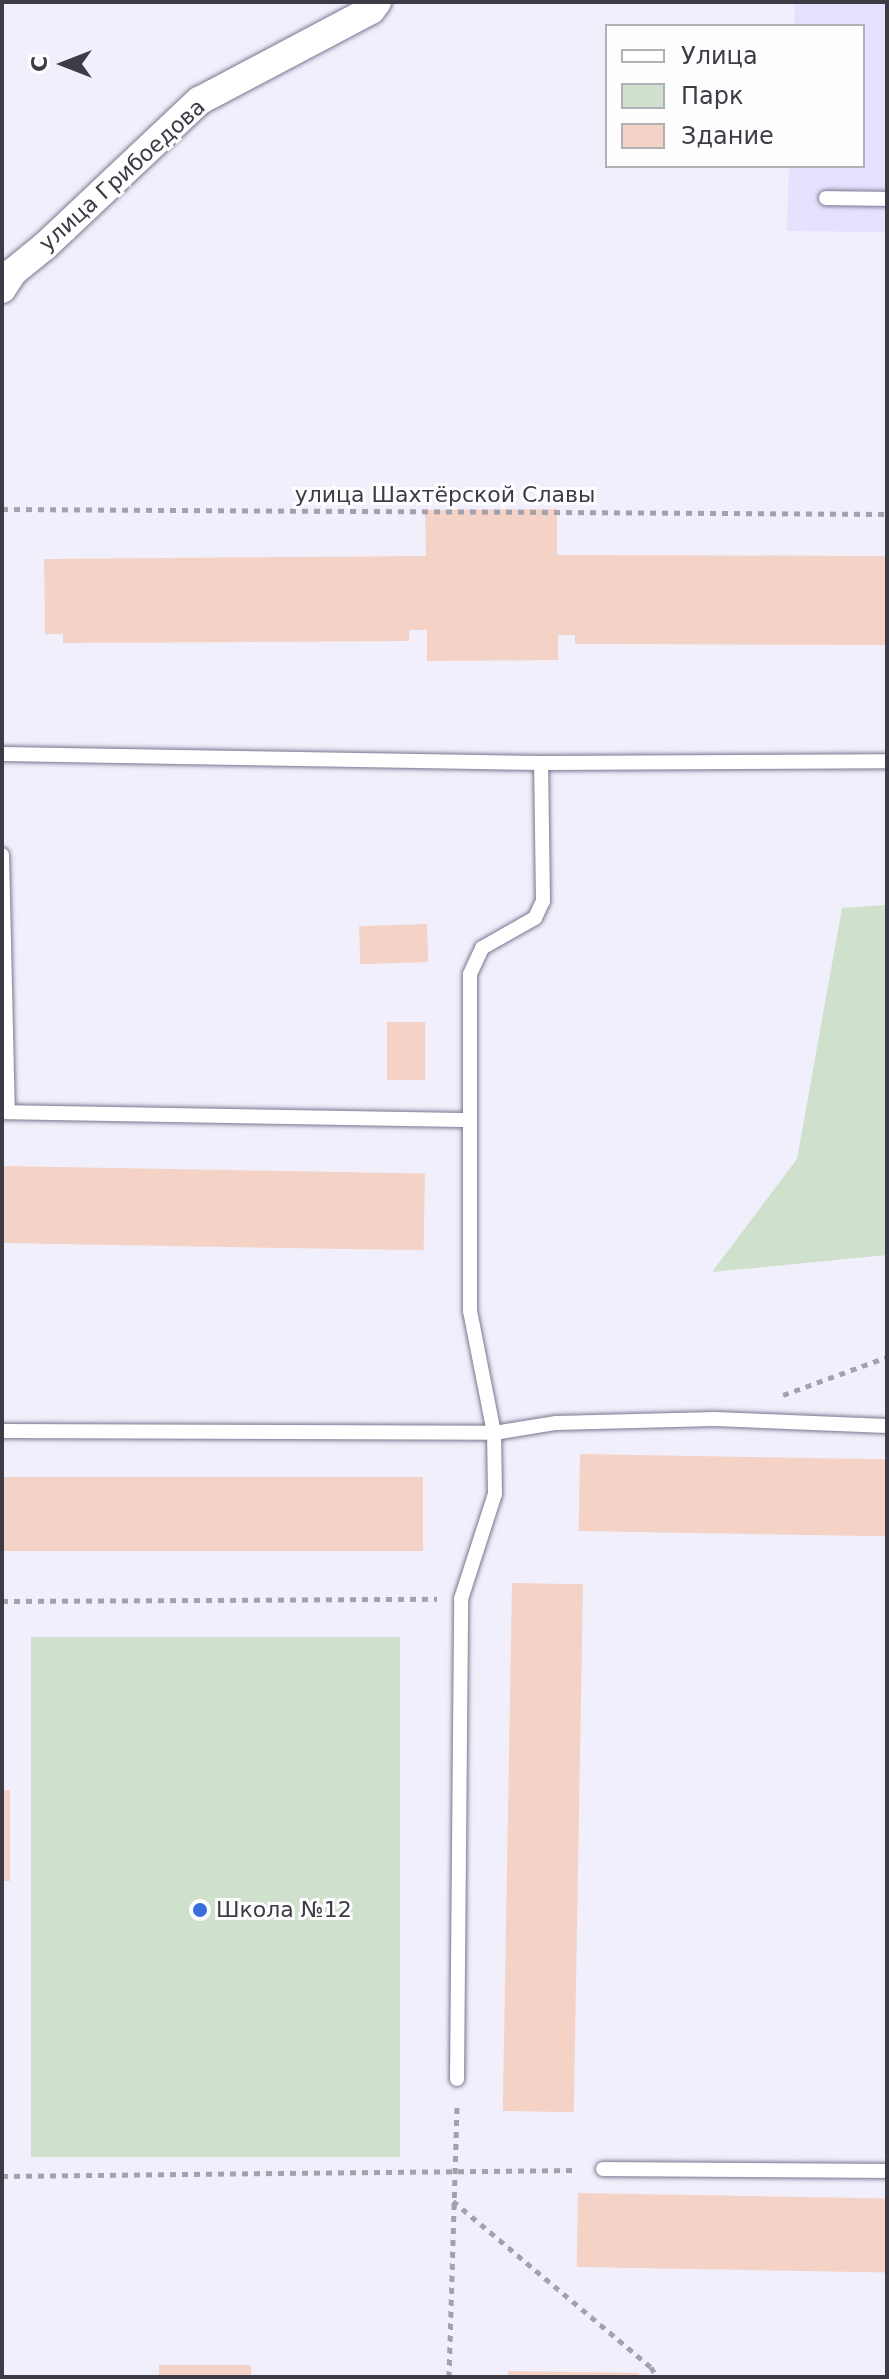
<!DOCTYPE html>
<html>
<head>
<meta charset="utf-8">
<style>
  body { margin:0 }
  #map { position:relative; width:889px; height:2379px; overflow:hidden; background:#f1effb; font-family:"DejaVu Sans",sans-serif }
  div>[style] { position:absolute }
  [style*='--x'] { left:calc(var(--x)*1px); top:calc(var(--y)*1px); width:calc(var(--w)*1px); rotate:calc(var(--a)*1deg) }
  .built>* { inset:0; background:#e6e1fe }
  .green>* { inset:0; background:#cfe1cc; transform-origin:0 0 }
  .building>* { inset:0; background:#f4d3c6; transform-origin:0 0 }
  .path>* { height:5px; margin-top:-2.5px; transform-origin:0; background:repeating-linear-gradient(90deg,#a3a1ac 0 6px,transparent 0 12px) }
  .roads { filter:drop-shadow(0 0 2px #7a7690) drop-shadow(0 0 2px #7a7690) }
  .lane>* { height:14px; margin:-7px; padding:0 7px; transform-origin:7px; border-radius:7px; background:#fff }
  .street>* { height:28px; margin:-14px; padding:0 14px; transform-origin:14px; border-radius:14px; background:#fff }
  .dots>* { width:22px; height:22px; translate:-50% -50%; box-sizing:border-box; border:4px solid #fefefe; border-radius:50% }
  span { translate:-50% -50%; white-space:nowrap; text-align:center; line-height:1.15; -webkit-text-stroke:6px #fefefe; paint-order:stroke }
  .street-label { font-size:22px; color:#3d3b46 }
  .poi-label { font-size:22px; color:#3d3b46 }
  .left { translate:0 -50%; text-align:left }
  .frame { position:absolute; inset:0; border:4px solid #3d3b46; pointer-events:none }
  .legend { position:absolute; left:605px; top:24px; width:260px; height:144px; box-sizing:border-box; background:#fefefe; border:2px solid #b1b0b4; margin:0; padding:10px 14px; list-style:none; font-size:24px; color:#3d3b46 }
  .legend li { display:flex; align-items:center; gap:16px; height:40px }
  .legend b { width:40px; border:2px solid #b1b0b4 }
  .north { position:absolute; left:24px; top:24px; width:80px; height:80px; -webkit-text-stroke:6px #fefefe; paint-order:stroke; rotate:270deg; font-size:22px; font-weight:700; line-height:32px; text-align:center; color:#3d3b46 }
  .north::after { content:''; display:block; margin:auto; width:28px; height:36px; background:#3d3b46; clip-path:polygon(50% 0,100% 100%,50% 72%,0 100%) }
</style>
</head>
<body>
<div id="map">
  <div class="built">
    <div style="clip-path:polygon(795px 2px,887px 2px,887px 232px,787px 231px,789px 166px,863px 166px,863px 26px,794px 26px)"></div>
  </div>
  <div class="green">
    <div style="clip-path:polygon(887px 905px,887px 1255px,712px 1272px,797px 1159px,842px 908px)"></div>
    <div style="left:31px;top:1637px;width:369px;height:520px"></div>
  </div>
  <div class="building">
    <div style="clip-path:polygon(557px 509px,557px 555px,887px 556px,887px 645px,575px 644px,575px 635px,558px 635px,558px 660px,427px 661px,427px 630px,409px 630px,409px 641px,63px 643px,63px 634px,45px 634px,44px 559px,426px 556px,425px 510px)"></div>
    <div style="left:427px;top:924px;width:38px;height:68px;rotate:88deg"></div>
    <div style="left:387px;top:1022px;width:38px;height:58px"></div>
    <div style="left:2px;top:1166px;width:423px;height:77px;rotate:1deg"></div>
    <div style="left:580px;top:1454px;width:307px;height:77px;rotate:1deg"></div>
    <div style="left:2px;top:1477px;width:421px;height:74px"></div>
    <div style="left:512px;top:1583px;width:71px;height:528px;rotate:1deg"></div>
    <div style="left:2px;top:1790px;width:8px;height:91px"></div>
    <div style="left:578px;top:2193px;width:309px;height:74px;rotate:1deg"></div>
    <div style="left:159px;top:2365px;width:92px;height:12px"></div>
    <div style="clip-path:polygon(508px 2371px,639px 2373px,639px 2377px,508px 2377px)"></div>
  </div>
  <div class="path">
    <div style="--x:2;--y:509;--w:885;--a:0.32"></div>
    <div style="--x:783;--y:1395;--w:111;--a:-20.1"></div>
    <div style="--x:2;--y:1601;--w:435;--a:-0.3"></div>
    <div style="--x:2;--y:2176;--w:576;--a:-0.6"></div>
    <div style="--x:453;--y:2201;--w:258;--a:40"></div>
    <div style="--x:651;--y:2367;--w:12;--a:59"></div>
    <div style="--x:449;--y:2377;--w:275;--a:-88.3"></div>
  </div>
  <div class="roads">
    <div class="lane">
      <div style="--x:826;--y:198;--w:61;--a:0.9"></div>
      <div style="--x:2;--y:754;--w:539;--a:0.96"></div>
      <div style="--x:541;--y:763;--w:346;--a:-0.3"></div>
      <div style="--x:2;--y:855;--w:257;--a:88.7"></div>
      <div style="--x:2;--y:1112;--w:468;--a:1"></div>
      <div style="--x:2;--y:1431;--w:492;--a:0.2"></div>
      <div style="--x:494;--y:1433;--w:63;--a:-9.2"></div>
      <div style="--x:556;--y:1423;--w:159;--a:-1.4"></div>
      <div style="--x:715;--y:1419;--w:172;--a:2.3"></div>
      <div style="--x:457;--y:2079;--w:480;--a:-89.5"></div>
      <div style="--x:461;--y:1599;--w:110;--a:-72.1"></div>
      <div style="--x:495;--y:1494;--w:61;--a:-90.9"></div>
      <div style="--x:494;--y:1433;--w:124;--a:-101.1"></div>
      <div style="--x:470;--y:1311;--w:337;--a:-90"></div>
      <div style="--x:470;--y:974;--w:29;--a:-65"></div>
      <div style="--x:482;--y:948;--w:61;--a:-29.5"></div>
      <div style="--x:535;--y:918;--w:19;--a:-65"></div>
      <div style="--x:543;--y:901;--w:138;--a:-90.8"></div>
      <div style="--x:603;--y:2169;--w:284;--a:0.4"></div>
    </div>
    <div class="street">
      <div style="--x:2;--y:289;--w:20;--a:-57"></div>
      <div style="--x:13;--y:272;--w:41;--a:-39.1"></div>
      <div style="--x:45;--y:246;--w:212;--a:-43.3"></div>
      <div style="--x:199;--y:101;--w:195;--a:-27.9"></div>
      <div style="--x:371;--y:10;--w:10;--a:-53"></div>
    </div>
  </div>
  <div class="dots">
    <div style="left:200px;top:1910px;background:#386edd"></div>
  </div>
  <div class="street-label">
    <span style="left:122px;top:175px;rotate:-42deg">улица Грибоедова</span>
    <span style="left:445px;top:495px">улица Шахтёрской Славы</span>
  </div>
  <div class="poi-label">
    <span class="left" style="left:216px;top:1910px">Школа №12</span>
  </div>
  <div class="frame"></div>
  <ul class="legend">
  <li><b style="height:10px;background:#fff"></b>Улица</li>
  <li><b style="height:22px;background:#cfe1cc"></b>Парк</li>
  <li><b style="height:22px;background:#f4d3c6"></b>Здание</li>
  </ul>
  <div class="north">С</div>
</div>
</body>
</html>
